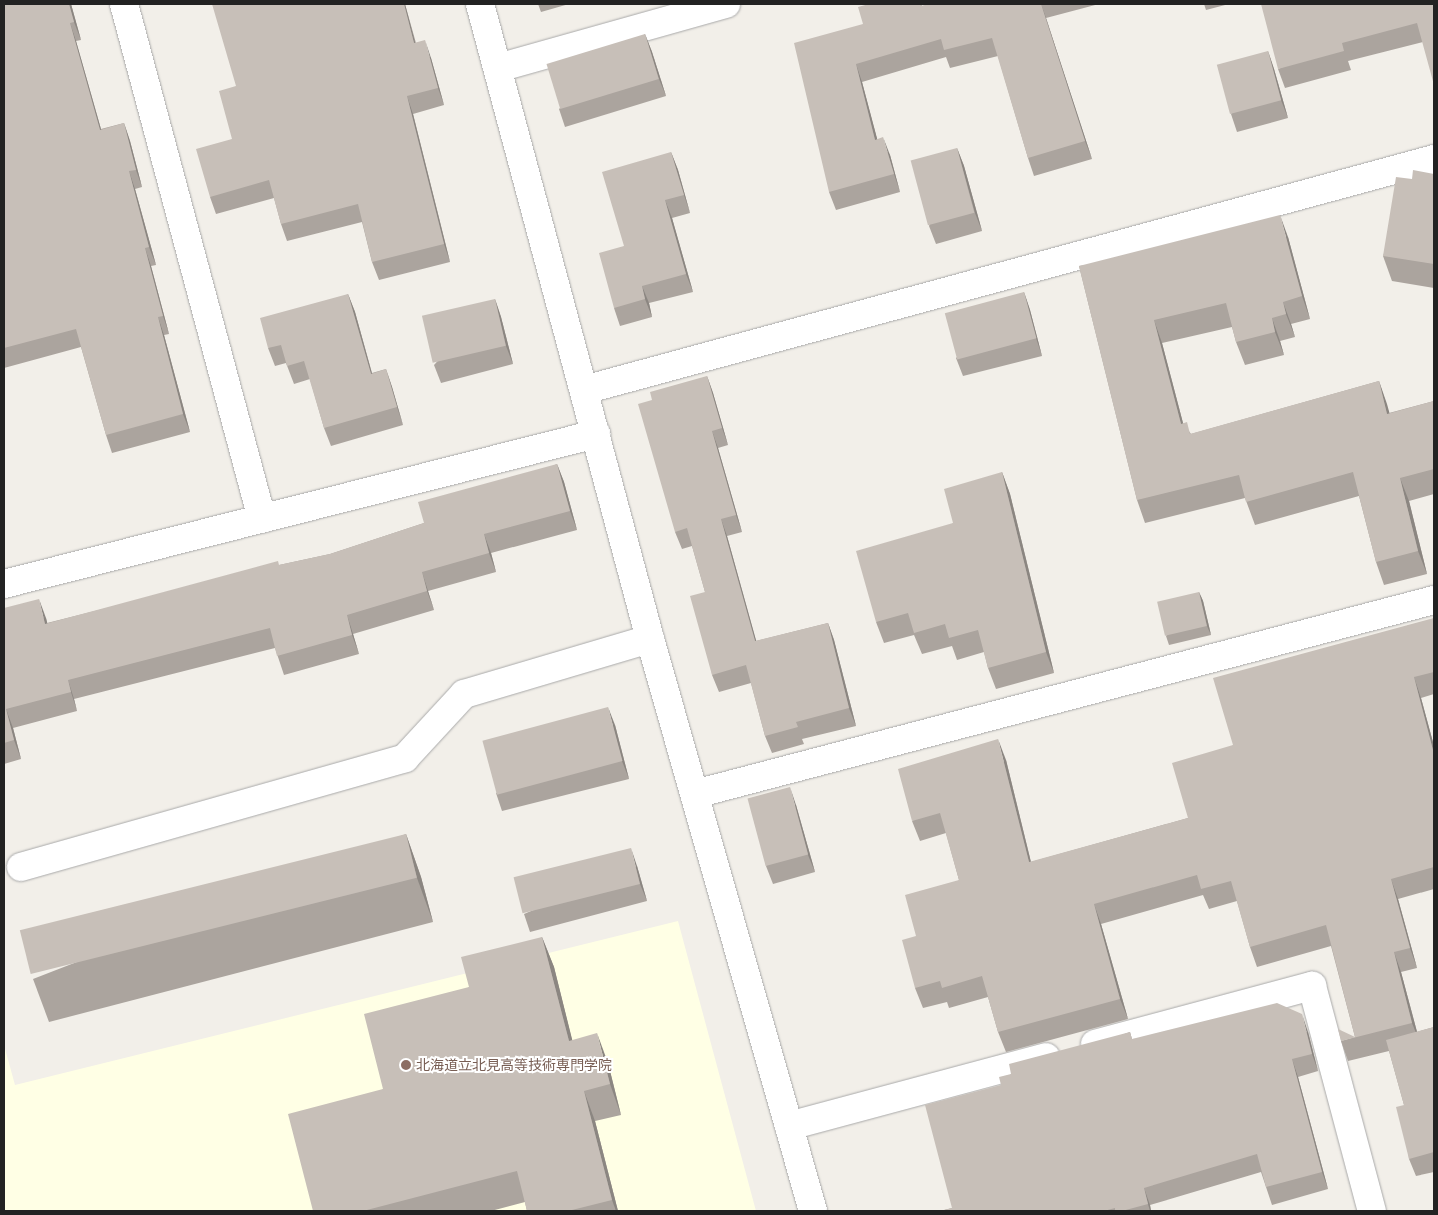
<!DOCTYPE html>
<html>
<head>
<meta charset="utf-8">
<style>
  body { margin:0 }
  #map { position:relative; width:1438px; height:1215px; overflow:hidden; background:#f2efe9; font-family:Poppins,"Noto Sans JP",sans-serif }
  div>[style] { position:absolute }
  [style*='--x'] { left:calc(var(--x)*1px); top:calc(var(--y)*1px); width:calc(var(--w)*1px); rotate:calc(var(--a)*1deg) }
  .education>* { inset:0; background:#ffffe5 }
  .roads { filter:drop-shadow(0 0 1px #a9a9a9) drop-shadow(0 0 1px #a9a9a9) }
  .street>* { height:28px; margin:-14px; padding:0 14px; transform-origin:14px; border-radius:14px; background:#fff }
  .wall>* { inset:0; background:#aba49e }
  .shaded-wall>* { inset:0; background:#8b8681 }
  .building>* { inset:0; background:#c7bfb8; transform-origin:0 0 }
  .dots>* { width:14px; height:14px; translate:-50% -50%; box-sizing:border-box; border:2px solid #fff; border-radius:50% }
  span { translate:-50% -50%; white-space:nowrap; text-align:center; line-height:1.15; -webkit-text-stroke:4px #fff; paint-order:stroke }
  .education-label { font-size:14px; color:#785e54 }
  .left { translate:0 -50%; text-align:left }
  .frame { position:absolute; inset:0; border:5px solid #222; pointer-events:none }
</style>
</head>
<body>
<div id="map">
  <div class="education">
    <div style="clip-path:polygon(678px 921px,756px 1211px,4px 1211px,4px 1045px,15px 1085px)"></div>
  </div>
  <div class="roads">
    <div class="street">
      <div style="--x:124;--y:4;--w:533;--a:75"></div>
      <div style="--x:480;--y:4;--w:657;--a:75.01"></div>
      <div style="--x:650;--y:639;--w:595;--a:74.09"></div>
      <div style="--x:498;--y:68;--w:237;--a:-15.7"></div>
      <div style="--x:584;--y:390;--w:881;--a:-15.2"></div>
      <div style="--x:4;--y:584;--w:611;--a:-14.22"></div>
      <div style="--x:695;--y:794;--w:764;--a:-14.71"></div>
      <div style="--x:21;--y:867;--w:399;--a:-15.8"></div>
      <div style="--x:405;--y:758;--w:87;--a:-47.3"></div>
      <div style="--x:464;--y:694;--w:194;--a:-16.5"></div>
      <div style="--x:1095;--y:1044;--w:225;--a:-15"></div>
      <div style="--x:1312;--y:986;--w:233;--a:75.1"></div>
      <div style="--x:789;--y:1126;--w:266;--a:-15"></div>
    </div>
  </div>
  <div class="wall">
    <div style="clip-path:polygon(4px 4px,71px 4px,81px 40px,76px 41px,101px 129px,124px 123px,130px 141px,142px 187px,135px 189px,156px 265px,151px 266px,169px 334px,164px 335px,190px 432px,112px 453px,106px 435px,81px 347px,4px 368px)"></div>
    <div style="clip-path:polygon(405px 4px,416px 43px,431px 58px,444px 105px,413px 114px,450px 262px,379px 280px,372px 262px,362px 222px,287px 241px,281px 224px,274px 198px,216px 214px,210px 197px,232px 139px,236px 86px)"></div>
    <div style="clip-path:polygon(538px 4px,569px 4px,541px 12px)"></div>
    <div style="clip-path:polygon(869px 4px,921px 4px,922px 6px,931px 4px,1099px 4px,1046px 18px,1092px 159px,1034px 176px,1028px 158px,998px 56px,950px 68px,946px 57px,862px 82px,877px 139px,890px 155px,900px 192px,836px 210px,829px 192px,863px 24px)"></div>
    <div style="clip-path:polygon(1204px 4px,1229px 4px,1206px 10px)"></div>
    <div style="clip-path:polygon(1434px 4px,1423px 42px,1348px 61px,1351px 70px,1285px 88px,1278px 69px)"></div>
    <div style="clip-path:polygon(645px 34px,652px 52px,666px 96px,565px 127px,559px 109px)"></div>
    <div style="clip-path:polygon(1268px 51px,1274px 69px,1288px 118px,1237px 132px,1231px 114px)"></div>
    <div style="clip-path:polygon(957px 148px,964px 166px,982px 231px,936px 244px,929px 226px)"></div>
    <div style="clip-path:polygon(671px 152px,678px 170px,690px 213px,672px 218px,693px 292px,649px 303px,652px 317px,620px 326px,614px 308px,624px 246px)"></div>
    <div style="clip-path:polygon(1434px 174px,1434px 288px,1392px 281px,1383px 256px,1412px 179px)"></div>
    <div style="clip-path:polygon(1288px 237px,1310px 319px,1291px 324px,1295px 337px,1280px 341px,1284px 355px,1245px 365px,1236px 342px,1232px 327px,1162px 343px,1183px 423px,1191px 434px,1379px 381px,1389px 413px,1434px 401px,1434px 494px,1409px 501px,1427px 574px,1384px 585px,1376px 562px,1359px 496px,1255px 525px,1245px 498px,1145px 523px,1137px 500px,1079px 266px)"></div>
    <div style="clip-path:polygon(1024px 292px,1030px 310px,1042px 356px,963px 376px,956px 358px)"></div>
    <div style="clip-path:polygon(348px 294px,355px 312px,372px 373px,386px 369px,392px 387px,403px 425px,331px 446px,324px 428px,310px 379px,294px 384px,286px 363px,275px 366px,268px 348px)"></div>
    <div style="clip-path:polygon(495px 299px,501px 317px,513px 364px,441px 383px,434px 365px)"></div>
    <div style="clip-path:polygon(707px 376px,713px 393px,728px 445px,718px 448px,742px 532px,727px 536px,756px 641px,828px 623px,834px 640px,856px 726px,802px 739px,804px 744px,772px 753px,765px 736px,751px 683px,719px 692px,712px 675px,705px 592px,692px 546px,682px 549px,675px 532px)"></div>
    <div style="clip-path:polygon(557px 464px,564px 482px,577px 530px,491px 553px,496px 572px,428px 591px,434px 610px,353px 634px,359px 654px,284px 675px,275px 648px,74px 699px,77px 711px,13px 728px,21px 759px,4px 764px,4px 608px,46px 618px,47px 623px,279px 565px,330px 554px,424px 523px)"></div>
    <div style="clip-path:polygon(1002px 472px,1010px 494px,1054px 673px,996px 689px,988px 668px,984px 652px,957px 660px,952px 646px,922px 654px,914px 635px,884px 643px,876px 622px,953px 523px)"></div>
    <div style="clip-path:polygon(1199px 592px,1203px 601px,1211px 635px,1169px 645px,1166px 636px)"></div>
    <div style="clip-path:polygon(1434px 618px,1434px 694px,1421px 698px,1434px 746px,1434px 889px,1398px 899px,1417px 968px,1401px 972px,1417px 1032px,1434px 1027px,1434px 1172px,1416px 1176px,1409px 1159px,1404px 1105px,1389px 1051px,1348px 1061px,1341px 1041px,1355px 1037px,1331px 946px,1257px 967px,1250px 947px,1237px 901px,1209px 909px,1203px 895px,1101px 924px,1128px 1019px,1006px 1052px,998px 1032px,988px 997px,949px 1008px,947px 1002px,923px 1008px,915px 988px,916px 936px,959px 880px,946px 833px,920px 841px,912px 821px,1006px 760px,1031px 862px,1188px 818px,1233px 745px)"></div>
    <div style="clip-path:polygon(615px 725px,629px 779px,502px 811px,496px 793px)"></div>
    <div style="clip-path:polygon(796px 805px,815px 872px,773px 884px,766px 866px)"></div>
    <div style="clip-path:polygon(406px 834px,421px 877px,433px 922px,49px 1022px,33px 979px)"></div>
    <div style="clip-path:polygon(637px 866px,647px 901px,530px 932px,524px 914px)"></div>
    <div style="clip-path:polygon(542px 937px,554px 967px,572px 1040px,608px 1063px,621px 1115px,595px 1121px,618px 1211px,527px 1211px,525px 1202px,491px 1211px,313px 1211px,383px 1089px,469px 987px)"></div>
    <div style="clip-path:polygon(1130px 1032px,1132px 1039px,1308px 1032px,1318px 1071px,1298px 1077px,1328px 1189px,1272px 1205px,1261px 1172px,1150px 1205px,1151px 1211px,940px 1211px,952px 1208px,1001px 1085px,1011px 1074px)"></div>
  </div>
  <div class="shaded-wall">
    <div style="clip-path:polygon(69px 4px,71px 4px,81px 40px,74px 22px)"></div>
    <div style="clip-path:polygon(404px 4px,405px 4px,420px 61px,414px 43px)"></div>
    <div style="clip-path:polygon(1041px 4px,1046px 18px,1092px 159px,1085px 141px)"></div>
    <div style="clip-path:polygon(70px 23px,76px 41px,106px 147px,100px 130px)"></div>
    <div style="clip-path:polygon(645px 34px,652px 52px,666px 96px,659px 79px)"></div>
    <div style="clip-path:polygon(425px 40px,431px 58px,444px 105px,438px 88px)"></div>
    <div style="clip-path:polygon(1268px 51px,1274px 69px,1288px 118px,1281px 100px)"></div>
    <div style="clip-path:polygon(856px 64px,862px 82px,882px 157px,875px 140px)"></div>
    <div style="clip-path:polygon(407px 96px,413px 114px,450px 262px,444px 244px)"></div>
    <div style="clip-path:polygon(124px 123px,130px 141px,142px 187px,136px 170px)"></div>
    <div style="clip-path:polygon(883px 137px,890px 155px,900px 192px,894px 174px)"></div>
    <div style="clip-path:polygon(957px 148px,964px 166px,982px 231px,975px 213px)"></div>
    <div style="clip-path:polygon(671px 152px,678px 170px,690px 213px,684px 195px)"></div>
    <div style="clip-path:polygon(129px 171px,135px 189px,156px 265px,149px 247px)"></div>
    <div style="clip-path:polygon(665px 200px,672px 218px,693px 292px,686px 274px)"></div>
    <div style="clip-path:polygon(1280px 215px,1288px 237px,1310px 319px,1302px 296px)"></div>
    <div style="clip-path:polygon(145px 248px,151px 266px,169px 334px,163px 316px)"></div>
    <div style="clip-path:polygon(642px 286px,649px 303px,652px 317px,645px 299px)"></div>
    <div style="clip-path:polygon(1024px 292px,1030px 310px,1042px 356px,1036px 338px)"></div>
    <div style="clip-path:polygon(348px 294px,355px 312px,377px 392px,371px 374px)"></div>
    <div style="clip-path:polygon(495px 299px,501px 317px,513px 364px,506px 346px)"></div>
    <div style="clip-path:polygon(1283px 302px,1291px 324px,1295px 337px,1286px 314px)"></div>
    <div style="clip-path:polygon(158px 317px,164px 335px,190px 432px,183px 414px)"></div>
    <div style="clip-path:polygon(1272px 318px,1280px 341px,1284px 355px,1275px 332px)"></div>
    <div style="clip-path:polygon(1154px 320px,1162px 343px,1189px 446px,1181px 424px)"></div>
    <div style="clip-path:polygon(386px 369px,392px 387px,403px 425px,397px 407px)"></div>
    <div style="clip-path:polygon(707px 376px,713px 393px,728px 445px,722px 428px)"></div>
    <div style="clip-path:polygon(1379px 381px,1387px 404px,1396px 437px,1387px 414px)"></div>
    <div style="clip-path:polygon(712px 431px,718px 448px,742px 532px,736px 515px)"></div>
    <div style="clip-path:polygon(557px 464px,564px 482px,577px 530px,570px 511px)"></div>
    <div style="clip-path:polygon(1002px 472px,1010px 494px,1054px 673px,1046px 652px)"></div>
    <div style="clip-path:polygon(1400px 478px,1409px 501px,1427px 574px,1418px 551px)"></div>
    <div style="clip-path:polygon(721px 519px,727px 536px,761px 658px,755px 641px)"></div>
    <div style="clip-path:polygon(484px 534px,491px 553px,496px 572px,489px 553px)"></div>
    <div style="clip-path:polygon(422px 572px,434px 610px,427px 591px)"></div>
    <div style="clip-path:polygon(1199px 592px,1203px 601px,1211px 635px,1207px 626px)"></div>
    <div style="clip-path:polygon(39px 599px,46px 618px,52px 642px,45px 624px)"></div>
    <div style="clip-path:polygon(347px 615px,353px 634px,359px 654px,352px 635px)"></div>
    <div style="clip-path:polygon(828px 623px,834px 640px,856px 726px,849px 708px)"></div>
    <div style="clip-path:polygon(1414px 677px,1421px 698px,1434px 746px,1434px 754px)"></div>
    <div style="clip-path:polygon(68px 680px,74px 699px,77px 711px,71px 692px)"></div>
    <div style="clip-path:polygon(608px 707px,615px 725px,629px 779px,622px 761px)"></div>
    <div style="clip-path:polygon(6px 709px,13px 728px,21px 759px,14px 740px)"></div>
    <div style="clip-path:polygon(998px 739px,1006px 760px,1036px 883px,1029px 862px)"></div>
    <div style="clip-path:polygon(790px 787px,796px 805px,815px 872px,808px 855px)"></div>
    <div style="clip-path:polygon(406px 834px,421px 877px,433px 922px,417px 878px)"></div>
    <div style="clip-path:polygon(631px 848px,637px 866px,647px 901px,640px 884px)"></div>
    <div style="clip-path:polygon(1391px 879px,1398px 899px,1417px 968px,1410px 948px)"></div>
    <div style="clip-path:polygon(1094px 904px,1101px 924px,1128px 1019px,1120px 999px)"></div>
    <div style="clip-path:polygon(542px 937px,554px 967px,580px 1071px,569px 1041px)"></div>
    <div style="clip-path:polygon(1394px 952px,1401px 972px,1420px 1043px,1412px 1023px)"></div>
    <div style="clip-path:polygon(1302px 1014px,1308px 1032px,1318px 1071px,1312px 1054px)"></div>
    <div style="clip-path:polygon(597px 1033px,608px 1063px,621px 1115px,610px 1084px)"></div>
    <div style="clip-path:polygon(1292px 1059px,1298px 1077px,1328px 1189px,1322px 1172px)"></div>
    <div style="clip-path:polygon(584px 1091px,595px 1121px,618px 1211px,616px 1211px,612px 1200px)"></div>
    <div style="clip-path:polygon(1144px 1188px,1150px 1205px,1151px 1211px,1150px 1211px,1148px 1204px)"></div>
  </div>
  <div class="building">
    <div style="clip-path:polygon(4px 4px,69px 4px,74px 22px,70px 23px,100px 130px,124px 123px,136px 170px,129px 171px,149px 247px,145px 248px,163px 316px,158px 317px,183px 414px,106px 435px,76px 329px,4px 348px)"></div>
    <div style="clip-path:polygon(212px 4px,404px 4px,414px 43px,425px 40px,438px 88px,407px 96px,444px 244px,372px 262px,358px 204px,281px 224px,269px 180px,210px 197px,196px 149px,232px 139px,219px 91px,236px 86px)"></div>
    <div style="clip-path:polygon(869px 4px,920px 4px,921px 6px,931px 4px,1041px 4px,1085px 141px,1028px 158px,992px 38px,944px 50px,941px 39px,856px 64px,875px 140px,883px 137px,894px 174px,829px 192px,794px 43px,863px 24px,858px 7px)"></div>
    <div style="clip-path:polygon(1261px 4px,1434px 4px,1434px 85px,1417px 23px,1342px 43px,1344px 51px,1278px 69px)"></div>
    <div style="left:645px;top:34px;width:47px;height:103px;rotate:73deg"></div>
    <div style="left:1268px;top:51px;width:51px;height:53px;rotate:75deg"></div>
    <div style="left:957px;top:148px;width:67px;height:48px;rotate:75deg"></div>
    <div style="clip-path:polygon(671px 152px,684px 195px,665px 200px,686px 274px,642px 286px,645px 299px,614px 308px,599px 253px,624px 246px,602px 172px)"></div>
    <div style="clip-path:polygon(1413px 170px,1434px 174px,1434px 264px,1383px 256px,1396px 177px,1412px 179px)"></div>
    <div style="clip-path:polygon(1280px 215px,1302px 296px,1283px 302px,1286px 314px,1272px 318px,1275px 332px,1236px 342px,1226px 303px,1154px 320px,1181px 424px,1187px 422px,1190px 434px,1379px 381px,1387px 414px,1434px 401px,1434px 469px,1400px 478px,1418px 551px,1376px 562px,1353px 472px,1246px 502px,1239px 475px,1137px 500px,1079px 266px)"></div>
    <div style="left:1024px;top:292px;width:48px;height:82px;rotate:75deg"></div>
    <div style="clip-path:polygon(348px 294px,371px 374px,386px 369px,397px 407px,324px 428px,304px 361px,287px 366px,281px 345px,268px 348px,260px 318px)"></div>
    <div style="left:495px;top:299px;width:48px;height:75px;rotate:77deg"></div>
    <div style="clip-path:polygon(707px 376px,722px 428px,712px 431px,736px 515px,721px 519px,755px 641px,828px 623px,849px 708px,796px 722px,798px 727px,765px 736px,746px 665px,712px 675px,690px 596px,705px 592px,687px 528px,675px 532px,638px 404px,652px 400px,650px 392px)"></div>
    <div style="clip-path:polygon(557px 464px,570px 511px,484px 534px,489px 553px,422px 572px,427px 591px,347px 615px,352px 635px,277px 656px,270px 628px,68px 680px,71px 692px,6px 709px,14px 740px,4px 743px,4px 608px,39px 599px,45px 624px,278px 561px,279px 565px,330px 554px,424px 523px,418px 502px)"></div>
    <div style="clip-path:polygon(1002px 472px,1046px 652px,988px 668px,978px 630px,949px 638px,945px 624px,914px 633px,908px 613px,876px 622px,856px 551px,953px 523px,944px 489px)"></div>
    <div style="left:1199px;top:592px;width:35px;height:43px;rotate:77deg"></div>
    <div style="clip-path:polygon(1434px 618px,1434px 672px,1414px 677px,1434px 754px,1434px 867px,1391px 879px,1410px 948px,1394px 952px,1412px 1023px,1341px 1041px,1338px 1029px,1355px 1037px,1326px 925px,1250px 947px,1231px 881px,1201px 889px,1197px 875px,1094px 904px,1120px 999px,998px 1032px,982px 976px,942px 988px,940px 981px,915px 988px,902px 940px,916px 936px,905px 895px,959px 880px,940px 813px,912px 821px,898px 769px,998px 739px,1029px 862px,1188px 818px,1172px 763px,1233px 745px,1213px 678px)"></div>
    <div style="left:608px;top:707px;width:56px;height:130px;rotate:75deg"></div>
    <div style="left:790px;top:787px;width:70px;height:44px;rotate:75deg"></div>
    <div style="left:406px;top:834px;width:45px;height:398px;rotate:76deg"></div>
    <div style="left:631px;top:848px;width:37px;height:121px;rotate:76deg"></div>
    <div style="clip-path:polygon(542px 937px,569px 1041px,597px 1033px,610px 1084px,584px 1091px,612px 1200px,568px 1211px,527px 1211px,517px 1171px,363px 1211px,313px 1211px,288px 1114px,383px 1089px,364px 1014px,469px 987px,461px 957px)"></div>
    <div style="clip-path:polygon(1277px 1003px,1302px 1014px,1312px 1054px,1292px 1059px,1322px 1172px,1266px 1187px,1257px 1154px,1144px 1188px,1148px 1204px,1122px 1211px,1115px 1211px,1115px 1208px,1104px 1211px,940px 1211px,952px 1208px,925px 1105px,1001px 1085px,999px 1077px,1011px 1074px,1009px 1064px,1130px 1032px,1132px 1039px)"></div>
    <div style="clip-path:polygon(1434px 1027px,1434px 1152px,1409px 1159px,1396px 1107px,1404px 1105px,1386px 1040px)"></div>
  </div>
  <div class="dots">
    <div style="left:406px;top:1065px;background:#8d6e63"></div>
  </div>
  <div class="education-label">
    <span class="left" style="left:416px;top:1065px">北海道立北見高等技術専門学院</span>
  </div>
  <div class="frame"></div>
</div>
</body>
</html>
